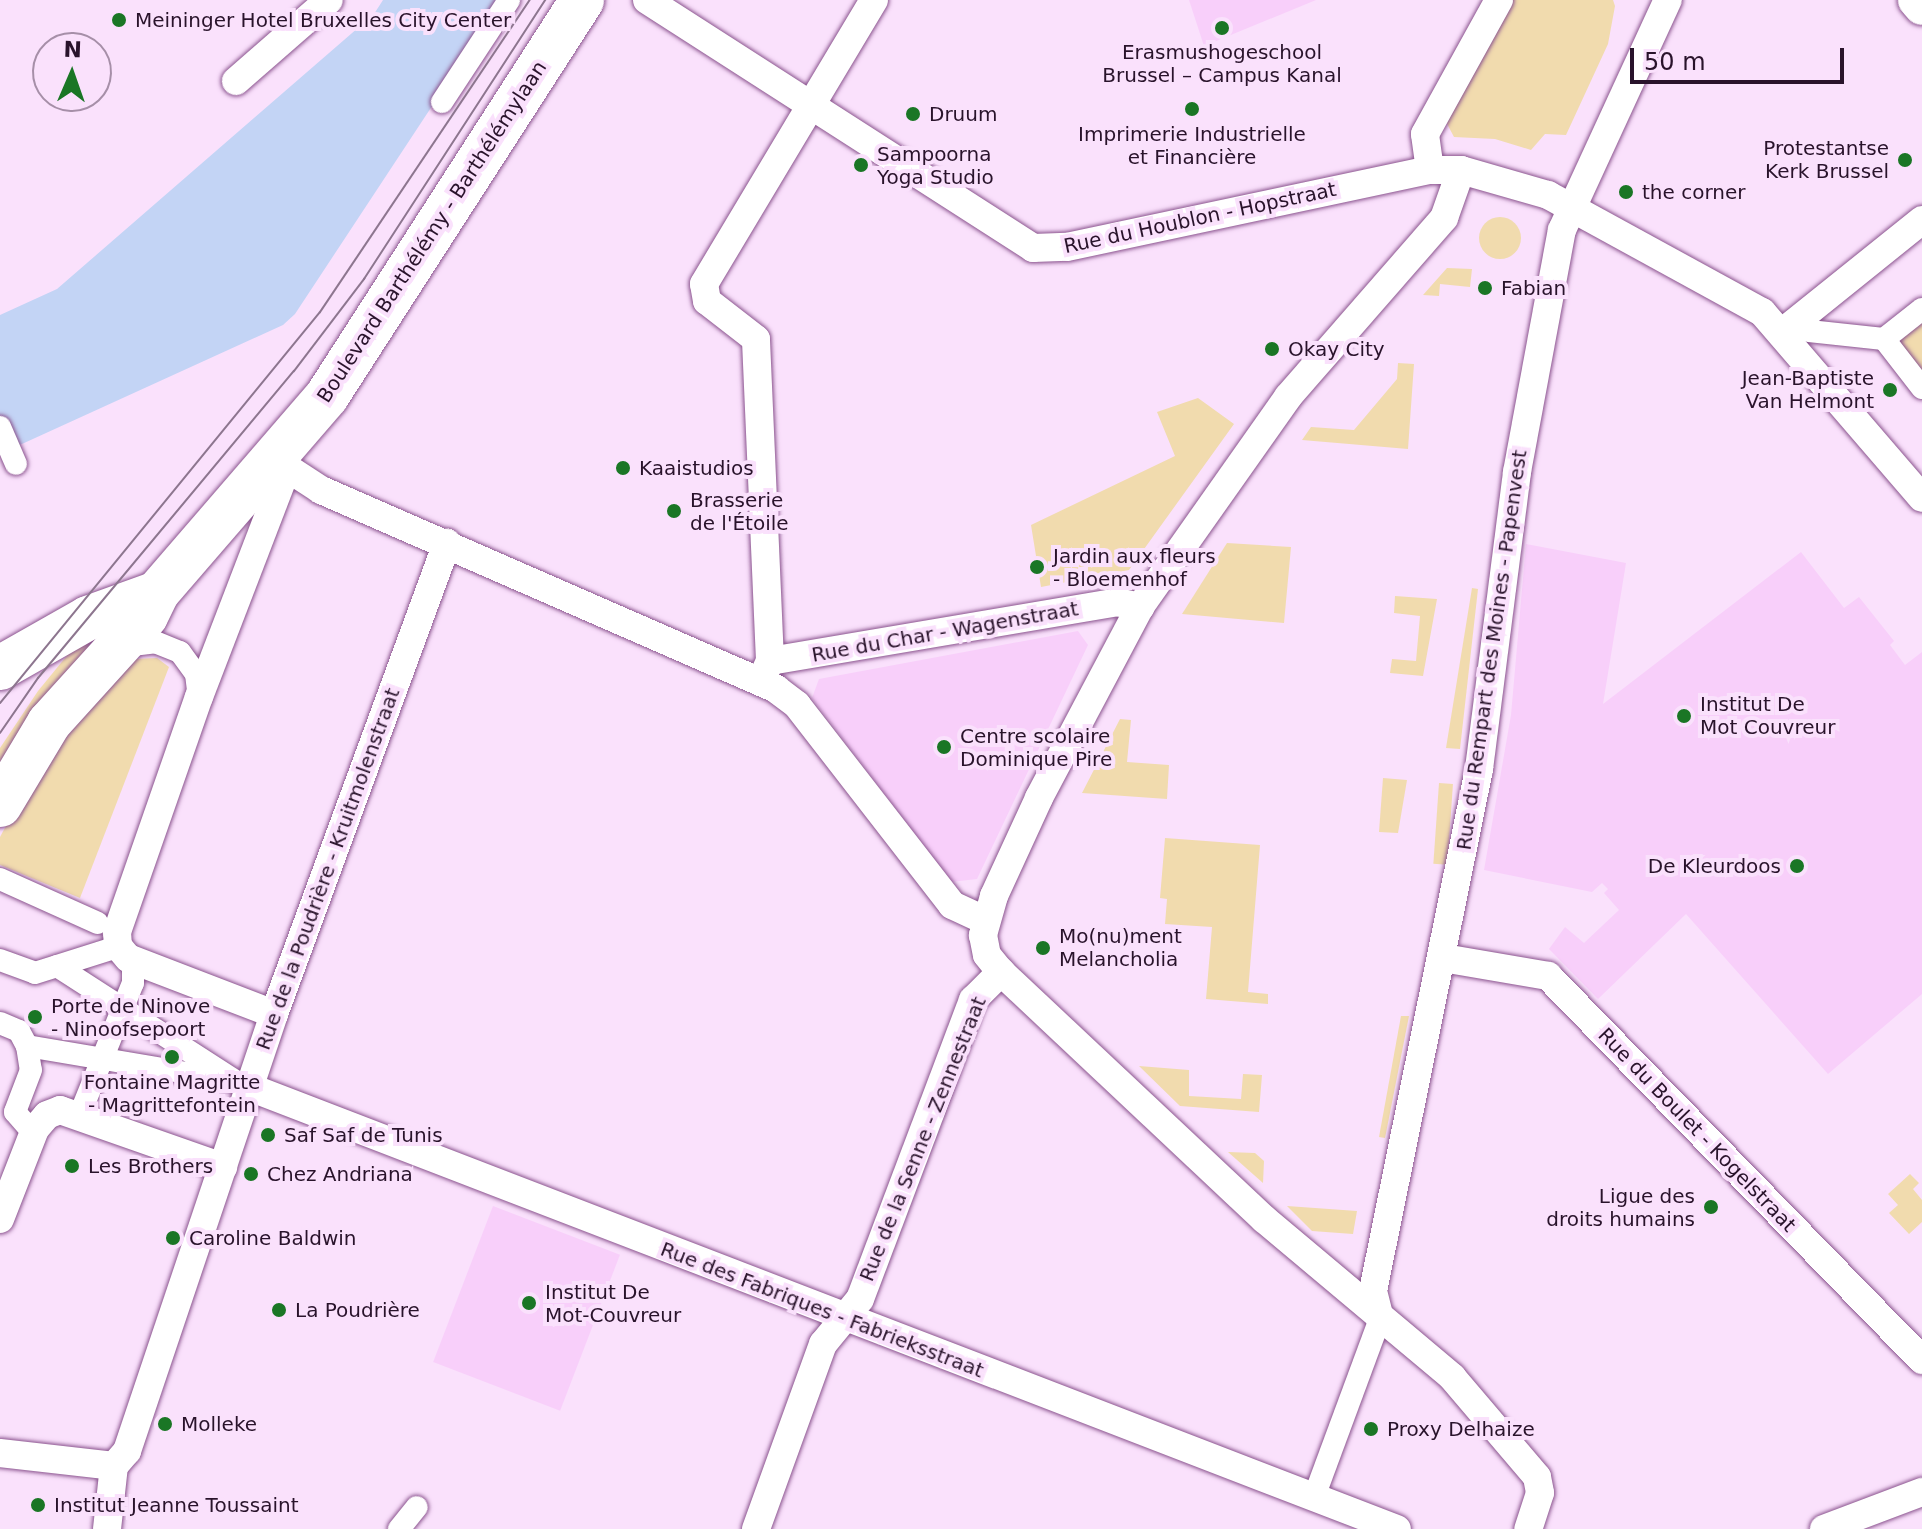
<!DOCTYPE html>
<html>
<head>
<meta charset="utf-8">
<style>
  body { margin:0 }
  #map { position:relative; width:1922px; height:1529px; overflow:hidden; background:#fae1fc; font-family:"DejaVu Sans",sans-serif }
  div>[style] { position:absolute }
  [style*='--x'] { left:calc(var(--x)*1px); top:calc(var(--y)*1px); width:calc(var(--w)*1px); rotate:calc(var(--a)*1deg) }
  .built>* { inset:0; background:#f8cffa; transform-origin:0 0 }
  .green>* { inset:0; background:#f1dbae; transform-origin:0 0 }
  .round { border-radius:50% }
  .water>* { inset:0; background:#c3d4f5 }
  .roads { filter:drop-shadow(0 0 2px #8a538e) drop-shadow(0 0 2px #8a538e) }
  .pedestrian>* { height:22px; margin:-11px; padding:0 11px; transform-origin:11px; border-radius:11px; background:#fff }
  .minor>* { height:28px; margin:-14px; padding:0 14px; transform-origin:14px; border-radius:14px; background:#fff }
  .tertiary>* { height:36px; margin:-18px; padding:0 18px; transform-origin:18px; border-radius:18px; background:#fff }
  .primary>* { height:44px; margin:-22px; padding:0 22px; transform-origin:22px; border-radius:22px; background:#fff }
  .tram>* { height:2px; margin:-1px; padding:0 1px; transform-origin:1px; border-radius:1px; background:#8d768f }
  .dots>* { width:22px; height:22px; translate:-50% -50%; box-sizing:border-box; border:4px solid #fae1fc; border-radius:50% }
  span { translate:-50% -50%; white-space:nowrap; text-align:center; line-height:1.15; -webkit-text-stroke:8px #fae1fc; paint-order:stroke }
  .poi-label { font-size:20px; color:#29132b }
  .left { translate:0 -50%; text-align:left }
  .right { translate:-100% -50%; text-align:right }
  .street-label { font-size:20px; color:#29132b }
  .north { position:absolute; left:32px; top:32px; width:80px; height:80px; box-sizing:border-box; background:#fae1fc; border:2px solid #a68fa8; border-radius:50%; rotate:2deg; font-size:22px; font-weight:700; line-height:32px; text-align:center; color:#29132b }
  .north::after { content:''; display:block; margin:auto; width:28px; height:36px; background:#1a7625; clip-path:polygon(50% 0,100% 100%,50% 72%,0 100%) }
  .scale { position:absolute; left:1630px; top:48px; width:214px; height:36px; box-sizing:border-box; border:4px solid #29132b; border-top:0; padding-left:10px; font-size:24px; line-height:28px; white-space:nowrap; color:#29132b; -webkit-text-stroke:6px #fae1fc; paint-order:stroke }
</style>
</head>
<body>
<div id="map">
  <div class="built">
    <div style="clip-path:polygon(1189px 0,1316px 0,1204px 46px)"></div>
    <div style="clip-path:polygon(1526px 544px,1626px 563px,1603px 704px,1801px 552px,1844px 608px,1859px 597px,1894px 641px,1890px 645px,1905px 665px,1922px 652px,1922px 994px,1828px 1074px,1686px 914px,1598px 999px,1549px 949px,1565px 927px,1584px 943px,1619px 910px,1604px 893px,1608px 889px,1602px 883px,1592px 892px,1484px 870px,1511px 715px)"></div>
    <div style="clip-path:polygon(1078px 631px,1088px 645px,977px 879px,951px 882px,812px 698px,819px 679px)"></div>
    <div style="left:493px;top:1206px;width:136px;height:167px;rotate:21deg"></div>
  </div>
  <div class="green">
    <div style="clip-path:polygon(1509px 0,1613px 0,1615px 6px,1608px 44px,1566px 135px,1545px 134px,1531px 150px,1495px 139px,1454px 137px,1444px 118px)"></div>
    <div class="round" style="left:1479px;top:217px;width:42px;height:42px"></div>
    <div style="clip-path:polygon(1447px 268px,1472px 269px,1470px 287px,1440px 284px,1439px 296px,1423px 295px)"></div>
    <div style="clip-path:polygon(1922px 314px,1922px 381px,1890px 340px)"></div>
    <div style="clip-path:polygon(1398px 363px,1414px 364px,1408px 449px,1302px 440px,1311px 427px,1354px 430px,1397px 379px)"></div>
    <div style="clip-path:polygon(1198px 398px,1234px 424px,1129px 570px,1041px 587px,1031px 525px,1175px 456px,1157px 412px)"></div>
    <div style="clip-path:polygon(1227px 543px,1291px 547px,1284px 623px,1182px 614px)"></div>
    <div style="clip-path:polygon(1472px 588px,1478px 589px,1460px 749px,1446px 748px)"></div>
    <div style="clip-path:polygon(1395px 596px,1437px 599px,1423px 676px,1390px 673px,1392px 659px,1416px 661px,1420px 616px,1394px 613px)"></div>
    <div style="clip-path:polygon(129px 612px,0 774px,0 748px,38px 691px,83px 636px)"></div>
    <div style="clip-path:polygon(157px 658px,169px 667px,80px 898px,0 865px,0 837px,41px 761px,134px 659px)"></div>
    <div style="clip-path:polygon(1120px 719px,1131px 720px,1127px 762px,1169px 765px,1167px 799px,1082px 793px)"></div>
    <div style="clip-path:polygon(1383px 778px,1407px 780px,1398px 833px,1379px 832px)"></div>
    <div style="left:1439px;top:783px;width:14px;height:81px;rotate:4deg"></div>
    <div style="clip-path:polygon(1165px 838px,1260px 845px,1248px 992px,1268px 994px,1268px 1004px,1206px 999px,1212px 927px,1165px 924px,1167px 899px,1160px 898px)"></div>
    <div style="clip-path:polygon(1401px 1016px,1409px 1016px,1385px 1138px,1379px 1137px)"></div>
    <div style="clip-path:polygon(1139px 1066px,1189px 1070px,1189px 1096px,1241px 1099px,1243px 1074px,1262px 1075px,1259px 1112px,1180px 1106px)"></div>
    <div style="clip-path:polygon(1228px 1152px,1255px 1153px,1264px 1161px,1263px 1183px)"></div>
    <div style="clip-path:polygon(1910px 1174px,1919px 1183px,1913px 1189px,1922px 1200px,1922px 1222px,1909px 1234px,1889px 1213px,1898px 1205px,1888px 1194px)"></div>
    <div style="clip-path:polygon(1287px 1206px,1357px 1211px,1353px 1234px,1312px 1231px)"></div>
  </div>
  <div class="water">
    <div style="clip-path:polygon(383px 0,502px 0,295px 314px,283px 325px,0 454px,0 315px,57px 289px,374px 14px)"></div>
  </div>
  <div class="roads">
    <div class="pedestrian">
      <div style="--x:442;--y:102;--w:122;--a:-56.7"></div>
      <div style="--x:1922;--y:309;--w:48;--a:141.7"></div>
      <div style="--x:1884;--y:339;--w:62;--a:52.2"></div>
      <div style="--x:1809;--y:331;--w:75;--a:6.1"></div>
      <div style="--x:0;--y:427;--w:40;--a:66.6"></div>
      <div style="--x:124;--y:646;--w:31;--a:-7"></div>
      <div style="--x:155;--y:642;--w:27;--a:22"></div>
      <div style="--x:180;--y:652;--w:27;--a:54"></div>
      <div style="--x:196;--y:674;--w:23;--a:83"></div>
      <div style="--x:0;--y:879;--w:107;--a:24.2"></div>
      <div style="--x:0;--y:960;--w:37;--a:20"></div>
      <div style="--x:35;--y:973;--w:77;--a:-17.5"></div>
      <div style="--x:57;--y:966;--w:214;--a:32.8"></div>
      <div style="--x:0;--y:1023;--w:21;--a:23"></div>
      <div style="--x:19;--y:1031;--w:17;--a:62"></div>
      <div style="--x:27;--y:1046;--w:24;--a:81"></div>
      <div style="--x:31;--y:1070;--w:45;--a:110.9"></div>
      <div style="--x:15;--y:1112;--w:18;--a:49"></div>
      <div style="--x:27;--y:1046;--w:204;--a:9.6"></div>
      <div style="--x:82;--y:1109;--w:136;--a:-68"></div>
      <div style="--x:133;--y:983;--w:13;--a:-90"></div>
      <div style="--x:1314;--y:1497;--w:190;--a:-69.7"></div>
      <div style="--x:399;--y:1529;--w:28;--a:-51"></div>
    </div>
    <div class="minor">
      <div style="--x:647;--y:0;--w:459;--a:32.7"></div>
      <div style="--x:1033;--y:248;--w:34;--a:-2"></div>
      <div style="--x:1067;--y:247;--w:371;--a:-12"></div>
      <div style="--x:1430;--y:170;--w:31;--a:0"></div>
      <div style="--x:1461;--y:170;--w:91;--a:16"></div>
      <div style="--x:1548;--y:195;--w:244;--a:28.7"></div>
      <div style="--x:1762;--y:312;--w:245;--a:49.3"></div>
      <div style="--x:236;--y:81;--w:123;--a:-41.1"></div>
      <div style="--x:1430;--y:170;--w:36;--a:-98"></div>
      <div style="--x:1425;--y:134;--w:153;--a:-61.1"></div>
      <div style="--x:1461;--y:170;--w:51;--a:109.5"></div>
      <div style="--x:1444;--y:218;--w:237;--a:131.1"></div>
      <div style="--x:1288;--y:397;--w:257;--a:125.2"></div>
      <div style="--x:1140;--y:607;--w:216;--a:117.9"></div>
      <div style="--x:1039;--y:798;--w:108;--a:114.7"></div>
      <div style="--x:994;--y:896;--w:41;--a:105.8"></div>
      <div style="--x:983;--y:935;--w:20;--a:79"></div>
      <div style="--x:987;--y:955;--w:22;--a:51"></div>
      <div style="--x:1001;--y:972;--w:361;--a:43.2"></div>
      <div style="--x:1264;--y:1219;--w:246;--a:40"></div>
      <div style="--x:1452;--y:1377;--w:131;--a:49.6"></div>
      <div style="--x:1537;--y:1477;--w:16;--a:79"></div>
      <div style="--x:1540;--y:1493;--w:38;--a:108"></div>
      <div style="--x:1784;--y:331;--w:177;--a:-38.8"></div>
      <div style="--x:272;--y:458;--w:59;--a:33.1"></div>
      <div style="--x:321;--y:490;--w:497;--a:23.6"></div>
      <div style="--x:776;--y:689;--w:26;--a:37"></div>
      <div style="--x:797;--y:705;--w:253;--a:52.2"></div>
      <div style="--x:952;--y:905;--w:35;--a:25"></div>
      <div style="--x:770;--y:661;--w:322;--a:-92.5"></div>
      <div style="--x:756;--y:339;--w:62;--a:-142.2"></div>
      <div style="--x:707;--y:301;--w:17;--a:-100"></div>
      <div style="--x:704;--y:284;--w:331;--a:-59.1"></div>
      <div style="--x:763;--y:676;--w:17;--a:-65"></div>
      <div style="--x:770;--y:661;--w:352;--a:-9.6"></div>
      <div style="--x:1117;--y:602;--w:24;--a:12"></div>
      <div style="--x:1443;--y:958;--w:107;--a:9.7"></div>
      <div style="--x:1548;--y:976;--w:536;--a:45.76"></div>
      <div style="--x:274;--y:1014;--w:156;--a:-159"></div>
      <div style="--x:128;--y:958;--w:16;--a:-130"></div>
      <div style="--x:118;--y:946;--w:14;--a:-94"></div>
      <div style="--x:117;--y:932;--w:249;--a:-70.8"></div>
      <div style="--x:199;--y:697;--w:245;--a:-69"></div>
      <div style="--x:249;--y:1087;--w:1230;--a:21.06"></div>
      <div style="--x:0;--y:1219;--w:97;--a:-68.7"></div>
      <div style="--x:35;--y:1129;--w:18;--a:-49"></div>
      <div style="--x:47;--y:1115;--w:14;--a:-21"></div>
      <div style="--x:60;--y:1110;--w:173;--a:19.3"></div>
      <div style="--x:1380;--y:1319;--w:29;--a:-104"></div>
      <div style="--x:1373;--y:1291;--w:533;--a:-78.52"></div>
      <div style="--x:1479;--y:769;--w:299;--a:-82.7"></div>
      <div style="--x:1517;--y:472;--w:246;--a:-79.5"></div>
      <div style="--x:1562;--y:230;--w:253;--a:-65.3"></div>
      <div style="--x:0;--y:1453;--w:115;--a:6.5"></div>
      <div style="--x:107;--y:1529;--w:63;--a:-83.7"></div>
      <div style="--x:114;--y:1466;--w:20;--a:-49"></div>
      <div style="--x:127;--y:1451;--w:461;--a:-71.4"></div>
      <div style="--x:274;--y:1014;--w:502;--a:-69.83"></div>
      <div style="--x:756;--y:1529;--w:197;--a:-70.1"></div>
      <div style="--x:823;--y:1344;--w:58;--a:-50.6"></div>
      <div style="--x:860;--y:1299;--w:320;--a:-69.3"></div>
      <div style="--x:973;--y:1000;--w:40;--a:-45"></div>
      <div style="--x:1824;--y:1529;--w:105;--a:-20.7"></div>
    </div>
    <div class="tertiary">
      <div style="--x:1916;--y:0;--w:9;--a:49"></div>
    </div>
    <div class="primary">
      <div style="--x:0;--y:668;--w:101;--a:-29.6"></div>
      <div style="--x:88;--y:618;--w:73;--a:-19.9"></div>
      <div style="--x:0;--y:805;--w:96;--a:-59.1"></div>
      <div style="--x:49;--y:723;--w:144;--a:-47.8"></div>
      <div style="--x:146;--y:616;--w:25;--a:-64"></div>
      <div style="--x:157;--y:593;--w:260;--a:-49.2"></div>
      <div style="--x:327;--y:396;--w:471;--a:-57.2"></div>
    </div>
  </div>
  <div class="tram">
    <div style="--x:0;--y:703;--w:505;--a:-50.7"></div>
    <div style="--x:320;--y:312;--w:376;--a:-56.1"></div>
    <div style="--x:0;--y:733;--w:67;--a:-55.4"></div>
    <div style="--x:38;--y:678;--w:400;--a:-50.2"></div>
    <div style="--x:294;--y:371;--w:116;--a:-52.7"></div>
    <div style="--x:364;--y:279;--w:333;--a:-57"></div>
  </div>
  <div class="dots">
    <div style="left:119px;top:20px;background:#1a7625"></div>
    <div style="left:1222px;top:28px;background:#1a7625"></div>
    <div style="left:1192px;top:109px;background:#1a7625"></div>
    <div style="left:913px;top:114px;background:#1a7625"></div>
    <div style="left:1905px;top:160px;background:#1a7625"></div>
    <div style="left:861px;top:165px;background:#1a7625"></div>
    <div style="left:1626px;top:192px;background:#1a7625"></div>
    <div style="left:1485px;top:288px;background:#1a7625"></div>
    <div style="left:1272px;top:349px;background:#1a7625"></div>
    <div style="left:1890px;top:390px;background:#1a7625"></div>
    <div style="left:623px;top:468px;background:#1a7625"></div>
    <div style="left:674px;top:511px;background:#1a7625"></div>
    <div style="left:1037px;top:567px;background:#1a7625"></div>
    <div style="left:1684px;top:716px;background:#1a7625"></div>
    <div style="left:944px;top:747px;background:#1a7625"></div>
    <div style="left:1797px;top:866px;background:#1a7625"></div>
    <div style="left:1043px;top:948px;background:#1a7625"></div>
    <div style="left:35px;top:1017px;background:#1a7625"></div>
    <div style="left:172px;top:1057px;background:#1a7625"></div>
    <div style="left:268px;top:1135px;background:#1a7625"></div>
    <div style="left:72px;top:1166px;background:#1a7625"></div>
    <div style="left:251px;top:1174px;background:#1a7625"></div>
    <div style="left:1711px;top:1207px;background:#1a7625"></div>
    <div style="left:173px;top:1238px;background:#1a7625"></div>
    <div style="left:529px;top:1303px;background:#1a7625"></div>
    <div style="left:279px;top:1310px;background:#1a7625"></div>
    <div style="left:165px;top:1424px;background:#1a7625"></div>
    <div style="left:1371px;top:1429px;background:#1a7625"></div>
    <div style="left:38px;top:1505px;background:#1a7625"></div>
  </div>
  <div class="poi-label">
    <span class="left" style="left:135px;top:20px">Meininger Hotel Bruxelles City Center</span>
    <span style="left:1222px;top:64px">Erasmushogeschool<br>Brussel – Campus Kanal</span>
    <span class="left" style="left:929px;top:114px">Druum</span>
    <span style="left:1192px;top:146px">Imprimerie Industrielle<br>et Financière</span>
    <span class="right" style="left:1889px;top:160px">Protestantse<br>Kerk Brussel</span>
    <span class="left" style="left:877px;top:166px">Sampoorna<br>Yoga Studio</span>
    <span class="left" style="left:1642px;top:192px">the corner</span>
    <span class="left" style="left:1501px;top:288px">Fabian</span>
    <span class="left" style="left:1288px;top:349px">Okay City</span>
    <span class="right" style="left:1874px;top:390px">Jean-Baptiste<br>Van Helmont</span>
    <span class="left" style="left:639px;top:468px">Kaaistudios</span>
    <span class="left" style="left:690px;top:512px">Brasserie<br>de l'Étoile</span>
    <span class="left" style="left:1053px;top:568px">Jardin aux fleurs<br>- Bloemenhof</span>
    <span class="left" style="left:1700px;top:716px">Institut De<br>Mot Couvreur</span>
    <span class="left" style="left:960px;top:748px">Centre scolaire<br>Dominique Pire</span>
    <span class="right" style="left:1781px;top:866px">De Kleurdoos</span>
    <span class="left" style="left:1059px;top:948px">Mo(nu)ment<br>Melancholia</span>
    <span class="left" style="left:51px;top:1018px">Porte de Ninove<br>- Ninoofsepoort</span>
    <span style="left:172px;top:1094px">Fontaine Magritte<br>- Magrittefontein</span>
    <span class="left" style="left:284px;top:1135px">Saf Saf de Tunis</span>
    <span class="left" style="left:88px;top:1166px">Les Brothers</span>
    <span class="left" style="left:267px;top:1174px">Chez Andriana</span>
    <span class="right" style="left:1695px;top:1208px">Ligue des<br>droits humains</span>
    <span class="left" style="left:189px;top:1238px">Caroline Baldwin</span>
    <span class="left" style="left:545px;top:1304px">Institut De<br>Mot-Couvreur</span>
    <span class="left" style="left:295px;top:1310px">La Poudrière</span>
    <span class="left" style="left:181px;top:1424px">Molleke</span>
    <span class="left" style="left:1387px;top:1429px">Proxy Delhaize</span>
    <span class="left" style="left:54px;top:1505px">Institut Jeanne Toussaint</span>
  </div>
  <div class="street-label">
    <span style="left:1200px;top:218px;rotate:-12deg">Rue du Houblon - Hopstraat</span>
    <span style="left:432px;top:232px;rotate:-57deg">Boulevard Barthélémy - Barthélémylaan</span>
    <span style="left:945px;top:632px;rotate:-10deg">Rue du Char - Wagenstraat</span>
    <span style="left:1492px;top:650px;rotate:-82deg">Rue du Rempart des Moines - Papenvest</span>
    <span style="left:328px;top:869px;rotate:-70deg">Rue de la Poudrière - Kruitmolenstraat</span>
    <span style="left:1697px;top:1130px;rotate:46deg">Rue du Boulet - Kogelstraat</span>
    <span style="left:923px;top:1139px;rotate:-68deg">Rue de la Senne - Zennestraat</span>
    <span style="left:822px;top:1310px;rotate:21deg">Rue des Fabriques - Fabrieksstraat</span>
  </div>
  <div class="north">N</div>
  <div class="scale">50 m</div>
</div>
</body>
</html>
